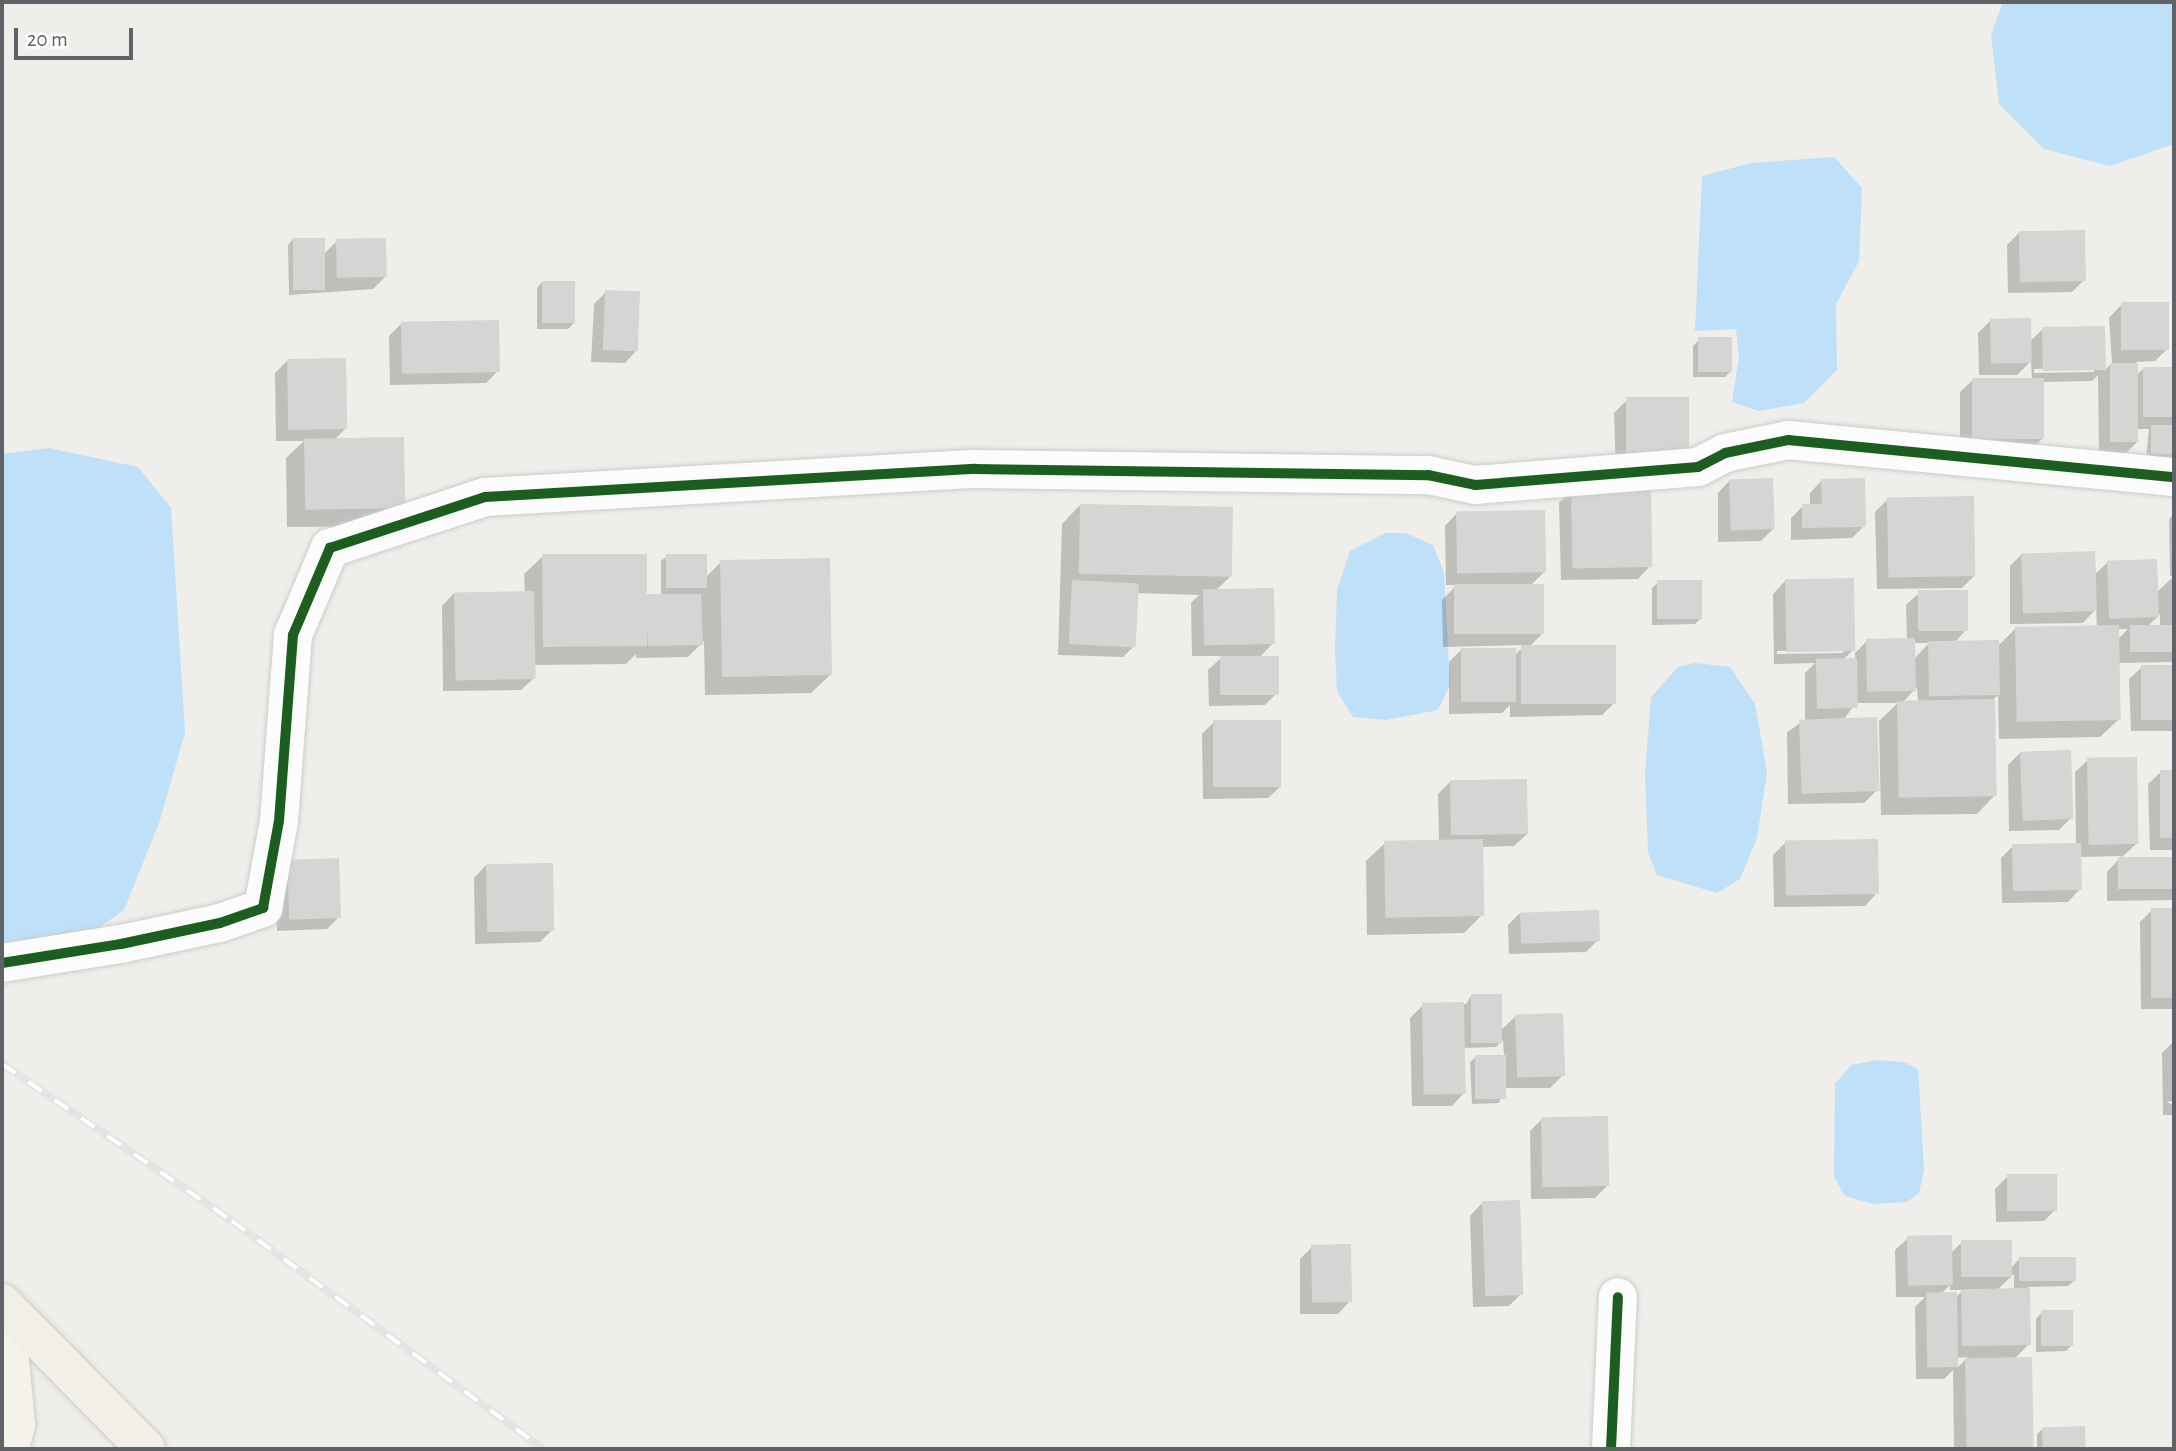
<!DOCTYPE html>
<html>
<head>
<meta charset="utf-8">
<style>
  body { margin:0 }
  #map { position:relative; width:2176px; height:1451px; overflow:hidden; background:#efeeea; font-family:"Alegreya Sans",sans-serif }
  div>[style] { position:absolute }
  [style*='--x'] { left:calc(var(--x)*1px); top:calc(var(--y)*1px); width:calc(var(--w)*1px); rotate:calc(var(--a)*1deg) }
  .water>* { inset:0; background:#bfe0f9 }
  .shadow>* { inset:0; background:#0003 }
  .building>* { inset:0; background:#d6d5d3; transform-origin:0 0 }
  .roads { filter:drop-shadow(0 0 2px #cbcccc) drop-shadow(0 0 2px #cbcccc) }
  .minor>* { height:38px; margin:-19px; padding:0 19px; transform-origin:19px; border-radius:19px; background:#fdfcfc }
  .primary>* { height:38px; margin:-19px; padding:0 19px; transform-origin:19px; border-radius:19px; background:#f4f2e9 }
  .trunk>* { height:38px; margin:-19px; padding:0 19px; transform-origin:19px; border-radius:19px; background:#f2f0e6 }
  .rail>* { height:8px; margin-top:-4px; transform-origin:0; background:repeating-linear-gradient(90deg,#fff 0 16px,#e4e4e4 0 32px); box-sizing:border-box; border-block:2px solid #e4e4e4 }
  .cycleway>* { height:10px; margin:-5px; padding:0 5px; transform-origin:5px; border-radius:5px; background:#1b5e20 }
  span { translate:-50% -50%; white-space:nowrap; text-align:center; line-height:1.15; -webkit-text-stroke:5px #fff; paint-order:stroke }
  .frame { position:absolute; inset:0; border:4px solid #5f6368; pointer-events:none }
  .scale { position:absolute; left:14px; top:28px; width:119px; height:32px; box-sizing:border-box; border:4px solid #5f6368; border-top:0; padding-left:9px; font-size:21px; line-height:24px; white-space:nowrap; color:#5f6368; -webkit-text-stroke:5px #fff; paint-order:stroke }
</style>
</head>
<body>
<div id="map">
  <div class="water">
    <div style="clip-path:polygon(2003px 2px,2174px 2px,2174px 144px,2110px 166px,2044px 149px,1999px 104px,1991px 35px)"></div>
    <div style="clip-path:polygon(1834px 157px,1862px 188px,1859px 261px,1836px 304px,1837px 370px,1804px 403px,1759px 411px,1732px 402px,1739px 356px,1736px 329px,1695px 331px,1702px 176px,1751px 163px)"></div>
    <div style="clip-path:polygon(49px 448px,138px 467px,171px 508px,185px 733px,159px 823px,124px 910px,71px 947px,2px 956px,2px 454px)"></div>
    <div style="clip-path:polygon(1385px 533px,1405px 533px,1433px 545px,1444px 572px,1450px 685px,1438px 710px,1386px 720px,1353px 717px,1337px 691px,1335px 650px,1337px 590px,1350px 551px)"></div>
    <div style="clip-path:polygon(1695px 663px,1730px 667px,1755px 704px,1767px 772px,1757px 838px,1740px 879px,1717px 893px,1657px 875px,1648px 852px,1645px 773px,1651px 697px,1678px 667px)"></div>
    <div style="clip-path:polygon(1877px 1060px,1904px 1062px,1918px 1069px,1924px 1169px,1919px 1193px,1907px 1202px,1873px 1204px,1845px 1196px,1834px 1177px,1835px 1084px,1851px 1065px)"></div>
  </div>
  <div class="shadow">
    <div style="clip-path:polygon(2019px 233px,2084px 280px,2072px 292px,2008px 293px,2007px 245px)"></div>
    <div style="clip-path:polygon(293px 239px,324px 254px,337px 241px,385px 277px,373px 289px,289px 295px,288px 245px)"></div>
    <div style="clip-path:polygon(542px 282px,574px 323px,568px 329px,537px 329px,537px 288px)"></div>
    <div style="clip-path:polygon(606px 292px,637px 350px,625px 363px,591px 362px,594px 304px)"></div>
    <div style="clip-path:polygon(evenodd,2121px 305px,2167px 349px,2155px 361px,2136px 362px,2136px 376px,2143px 369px,2174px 368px,2174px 459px,2146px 459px,2149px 429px,2137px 429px,2137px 442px,2125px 454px,2099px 454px,2098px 375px,2092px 381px,2042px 382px,2043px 438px,2030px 450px,1960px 451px,1960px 392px,1973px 380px,2032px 380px,2031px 361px,2017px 375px,1979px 375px,1978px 333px,1990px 321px,2029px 342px,2043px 329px,2103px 328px,2104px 371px,2112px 363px,2109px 318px,2121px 305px,2094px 368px,2094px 372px,2034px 373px,2034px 369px,2094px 368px)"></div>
    <div style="clip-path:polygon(402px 323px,498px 371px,486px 383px,390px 385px,389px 336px)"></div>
    <div style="clip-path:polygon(1699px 340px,1731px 371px,1725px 377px,1693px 377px,1693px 346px)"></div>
    <div style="clip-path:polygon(287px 361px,346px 428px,334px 440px,403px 508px,385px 526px,287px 527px,286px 458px,304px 441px,276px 441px,275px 373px)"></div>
    <div style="clip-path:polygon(1627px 400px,1688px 461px,1616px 474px,1614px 413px)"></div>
    <div style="clip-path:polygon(1730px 480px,1773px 529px,1761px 541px,1718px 542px,1718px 493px)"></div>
    <div style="clip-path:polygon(1822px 480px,1864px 526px,1852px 538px,1791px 540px,1791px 518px,1803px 506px,1810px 506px,1810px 493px)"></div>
    <div style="clip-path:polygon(1571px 491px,1650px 566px,1638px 579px,1561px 580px,1559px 503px)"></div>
    <div style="clip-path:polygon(1887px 500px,1974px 576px,1962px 588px,1877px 589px,1875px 512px)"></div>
    <div style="clip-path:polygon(1080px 505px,1230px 577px,1216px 590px,1273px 643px,1259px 658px,1278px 692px,1265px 705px,1209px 706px,1208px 670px,1223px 656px,1192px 656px,1191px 603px,1199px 595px,1137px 593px,1135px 645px,1123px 657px,1058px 655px,1062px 524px)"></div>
    <div style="clip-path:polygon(1457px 513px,1544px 572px,1530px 586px,1543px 633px,1527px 649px,1614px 703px,1602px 715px,1510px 717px,1510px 705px,1502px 713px,1449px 714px,1449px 662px,1461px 650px,1514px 656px,1525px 645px,1443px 647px,1442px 600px,1457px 585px,1446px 585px,1445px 526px)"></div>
    <div style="clip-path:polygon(evenodd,2174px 514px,2174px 662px,2118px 663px,2119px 719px,2100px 737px,1999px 739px,1998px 695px,1994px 699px,1995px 795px,1977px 814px,1881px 815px,1879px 721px,1898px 703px,1856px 703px,1844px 719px,1877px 790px,1864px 803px,1788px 804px,1787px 732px,1805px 720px,1805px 673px,1815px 663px,1774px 664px,1773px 594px,1785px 581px,1853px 650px,1843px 660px,1855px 660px,1855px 653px,1867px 641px,1907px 640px,1906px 605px,1919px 593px,1966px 630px,1954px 643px,1997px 647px,2016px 628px,2097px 627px,2096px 609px,2083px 623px,2010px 624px,2010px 566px,2022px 554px,2094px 575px,2108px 562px,2156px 593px,2174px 576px,2170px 576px,2169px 519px,2174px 514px,2160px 614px,2160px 627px,2147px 627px,2160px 614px,2174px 514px,2117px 629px,2128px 629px,2117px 640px,2117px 629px,2174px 514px,1914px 643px,1929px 643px,1914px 659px,1914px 643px,2174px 514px,1843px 649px,1843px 653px,1777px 654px,1777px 651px,1843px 649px,2174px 514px,1917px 687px,1918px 702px,1902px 703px,1917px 687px)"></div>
    <div style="clip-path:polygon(543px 556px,645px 599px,661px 596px,661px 561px,667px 556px,705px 578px,721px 562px,830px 675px,811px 693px,705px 695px,704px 641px,688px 657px,636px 658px,636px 654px,626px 664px,533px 665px,534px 678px,521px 690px,443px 691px,442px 606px,454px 593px,525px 593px,524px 574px)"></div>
    <div style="clip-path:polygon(1657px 583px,1700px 619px,1695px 624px,1652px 625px,1652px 588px)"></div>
    <div style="clip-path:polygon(2142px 667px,2174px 667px,2174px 731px,2131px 731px,2129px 679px)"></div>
    <div style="clip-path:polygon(1214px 722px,1281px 786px,1268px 798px,1203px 799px,1202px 734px)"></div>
    <div style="clip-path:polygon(2021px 752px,2071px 818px,2059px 830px,2009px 831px,2008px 765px)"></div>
    <div style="clip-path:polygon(2088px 760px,2136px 844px,2120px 859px,2174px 858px,2174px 900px,2107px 901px,2107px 872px,2122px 856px,2080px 857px,2080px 889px,2068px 902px,2002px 903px,2001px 858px,2013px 846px,2076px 845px,2075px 772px)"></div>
    <div style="clip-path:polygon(2161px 772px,2174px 772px,2174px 850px,2150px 850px,2148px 784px)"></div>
    <div style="clip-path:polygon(1450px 782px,1527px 834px,1514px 846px,1481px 847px,1482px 915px,1464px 933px,1367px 935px,1366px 861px,1385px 843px,1439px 842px,1438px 794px)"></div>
    <div style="clip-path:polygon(1785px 843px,1877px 893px,1865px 906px,1774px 907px,1773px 855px)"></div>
    <div style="clip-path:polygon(486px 865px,552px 930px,540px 942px,475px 944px,474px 878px)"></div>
    <div style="clip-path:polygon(276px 873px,339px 917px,327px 929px,277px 931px)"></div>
    <div style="clip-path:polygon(2152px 910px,2174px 910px,2174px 1009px,2141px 1009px,2140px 922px)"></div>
    <div style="clip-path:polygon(1520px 913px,1598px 940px,1586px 952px,1509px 954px,1508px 925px)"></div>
    <div style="clip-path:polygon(1471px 996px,1501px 1030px,1516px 1016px,1563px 1075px,1550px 1088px,1505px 1088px,1499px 1103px,1472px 1104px,1470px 1062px,1476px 1057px,1504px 1057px,1503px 1040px,1496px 1047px,1463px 1048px,1464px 1093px,1452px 1106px,1412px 1106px,1410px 1018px,1423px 1005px,1466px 1004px)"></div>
    <div style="clip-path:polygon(2174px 1041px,2174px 1101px,2166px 1102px,2174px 1105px,2174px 1115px,2163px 1115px,2162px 1053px)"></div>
    <div style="clip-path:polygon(1542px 1119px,1607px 1186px,1595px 1198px,1531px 1199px,1530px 1131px)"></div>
    <div style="clip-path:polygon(2008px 1176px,2056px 1209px,2044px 1221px,1996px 1222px,1995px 1189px)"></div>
    <div style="clip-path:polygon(1482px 1203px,1521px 1294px,1509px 1306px,1473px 1307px,1470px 1216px)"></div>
    <div style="clip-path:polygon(evenodd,1908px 1238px,1951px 1253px,1962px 1242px,2011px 1268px,2019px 1259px,2074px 1281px,2068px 1286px,2028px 1287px,2029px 1344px,2014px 1359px,2030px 1359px,2031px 1449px,1954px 1449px,1953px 1370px,1944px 1379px,1916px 1379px,1915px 1307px,1925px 1297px,1896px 1297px,1895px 1250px,1908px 1238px,2014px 1274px,2014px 1290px,1997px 1290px,2014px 1274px,1908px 1238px,1950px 1285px,1950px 1290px,1963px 1290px,1956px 1297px,1941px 1294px,1950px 1285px,1908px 1238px,1968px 1357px,1957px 1368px,1956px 1358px,1968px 1357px)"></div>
    <div style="clip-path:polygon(1312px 1247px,1350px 1301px,1338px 1314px,1300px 1314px,1300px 1259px)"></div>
    <div style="clip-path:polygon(2041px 1313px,2072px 1345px,2066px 1351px,2036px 1352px,2036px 1319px)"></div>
    <div style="clip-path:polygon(2043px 1428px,2083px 1428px,2084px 1449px,2037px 1449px,2037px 1434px)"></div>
  </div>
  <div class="building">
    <div style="left:2085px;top:230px;width:51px;height:66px;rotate:89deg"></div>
    <div style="left:293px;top:238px;width:32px;height:52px"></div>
    <div style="left:386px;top:238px;width:39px;height:50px;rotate:89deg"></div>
    <div style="left:542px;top:281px;width:33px;height:42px"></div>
    <div style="left:605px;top:290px;width:35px;height:60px;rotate:2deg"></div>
    <div style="left:2169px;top:302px;width:48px;height:48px;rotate:90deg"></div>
    <div style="left:2031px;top:318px;width:45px;height:41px;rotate:89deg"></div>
    <div style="left:499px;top:320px;width:52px;height:98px;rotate:89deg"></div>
    <div style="left:2105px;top:326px;width:44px;height:63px;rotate:89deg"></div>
    <div style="left:1732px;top:337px;width:35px;height:34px;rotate:90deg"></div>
    <div style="left:346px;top:358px;width:71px;height:59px;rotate:89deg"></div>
    <div style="left:2110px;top:363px;width:28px;height:79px"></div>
    <div style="left:2143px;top:367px;width:31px;height:50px"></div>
    <div style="left:1972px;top:378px;width:72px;height:61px"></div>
    <div style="left:1689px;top:397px;width:64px;height:63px;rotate:90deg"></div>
    <div style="left:2151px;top:425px;width:23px;height:29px"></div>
    <div style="left:404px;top:437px;width:71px;height:100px;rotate:89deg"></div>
    <div style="left:1773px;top:478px;width:51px;height:44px;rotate:88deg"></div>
    <div style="clip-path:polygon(1865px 478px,1866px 527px,1802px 528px,1802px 504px,1822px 504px,1821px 479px)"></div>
    <div style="left:1651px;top:488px;width:79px;height:80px;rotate:89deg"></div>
    <div style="left:1974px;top:496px;width:80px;height:87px;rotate:89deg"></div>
    <div style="left:1080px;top:504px;width:153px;height:70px;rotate:1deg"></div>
    <div style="left:1545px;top:510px;width:62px;height:89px;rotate:89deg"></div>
    <div style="left:2095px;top:551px;width:60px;height:74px;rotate:88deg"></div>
    <div style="clip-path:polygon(542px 554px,647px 554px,647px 594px,701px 594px,703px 645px,648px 646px,647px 624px,647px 646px,543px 647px)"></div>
    <div style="left:666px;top:554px;width:41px;height:34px"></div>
    <div style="left:830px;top:558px;width:117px;height:110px;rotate:89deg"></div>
    <div style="left:2157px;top:559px;width:58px;height:50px;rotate:88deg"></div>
    <div style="left:1854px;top:578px;width:73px;height:69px;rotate:89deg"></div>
    <div style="left:1072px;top:580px;width:67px;height:64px;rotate:3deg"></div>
    <div style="left:1702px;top:580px;width:39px;height:45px;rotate:90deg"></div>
    <div style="left:1544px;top:584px;width:50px;height:90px;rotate:90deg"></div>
    <div style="left:1274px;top:588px;width:56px;height:71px;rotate:89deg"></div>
    <div style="left:1968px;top:590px;width:41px;height:50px;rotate:90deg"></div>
    <div style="left:534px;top:591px;width:88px;height:80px;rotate:89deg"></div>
    <div style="left:2119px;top:625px;width:95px;height:104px;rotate:89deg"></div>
    <div style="left:2130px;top:625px;width:44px;height:27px"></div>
    <div style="left:1915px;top:638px;width:53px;height:49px;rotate:89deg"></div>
    <div style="left:1999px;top:640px;width:55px;height:71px;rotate:89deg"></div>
    <div style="left:1616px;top:645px;width:59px;height:95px;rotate:90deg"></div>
    <div style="left:1461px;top:648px;width:55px;height:54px"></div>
    <div style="left:1220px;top:656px;width:59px;height:39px"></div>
    <div style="left:1857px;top:658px;width:50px;height:41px;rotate:89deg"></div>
    <div style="left:2141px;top:665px;width:33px;height:55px"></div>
    <div style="left:1995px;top:699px;width:97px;height:98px;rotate:89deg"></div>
    <div style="left:1877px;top:717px;width:74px;height:78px;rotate:88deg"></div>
    <div style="left:1213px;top:720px;width:68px;height:67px"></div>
    <div style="left:2071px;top:750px;width:69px;height:51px;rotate:88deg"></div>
    <div style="left:2137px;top:757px;width:87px;height:50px;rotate:89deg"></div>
    <div style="left:2160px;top:770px;width:14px;height:68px"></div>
    <div style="left:1527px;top:779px;width:55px;height:77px;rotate:89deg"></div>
    <div style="left:1483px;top:839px;width:77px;height:99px;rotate:89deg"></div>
    <div style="left:1878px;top:839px;width:55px;height:93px;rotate:89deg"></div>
    <div style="left:2081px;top:843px;width:47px;height:69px;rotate:89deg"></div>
    <div style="left:2174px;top:857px;width:32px;height:56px;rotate:90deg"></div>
    <div style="left:339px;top:858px;width:60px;height:52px;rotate:88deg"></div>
    <div style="left:553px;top:863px;width:68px;height:67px;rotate:89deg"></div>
    <div style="left:2151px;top:908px;width:23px;height:90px"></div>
    <div style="left:1599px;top:910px;width:31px;height:79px;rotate:88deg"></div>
    <div style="left:1471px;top:994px;width:31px;height:49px"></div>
    <div style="left:1464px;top:1002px;width:92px;height:42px;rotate:89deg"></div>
    <div style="left:1563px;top:1013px;width:63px;height:48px;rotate:88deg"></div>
    <div style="left:1475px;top:1055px;width:31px;height:44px"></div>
    <div style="left:1608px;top:1116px;width:70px;height:67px;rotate:89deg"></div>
    <div style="left:2007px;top:1174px;width:50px;height:37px"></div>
    <div style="left:1520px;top:1200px;width:95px;height:38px;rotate:88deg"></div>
    <div style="left:1952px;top:1235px;width:50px;height:45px;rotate:89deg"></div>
    <div style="left:2012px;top:1240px;width:37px;height:51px;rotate:90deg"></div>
    <div style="left:1351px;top:1244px;width:58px;height:40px;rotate:89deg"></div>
    <div style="left:2076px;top:1257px;width:24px;height:57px;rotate:90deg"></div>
    <div style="left:2030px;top:1288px;width:57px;height:69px;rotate:89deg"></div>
    <div style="left:1957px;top:1292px;width:75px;height:31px;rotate:89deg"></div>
    <div style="left:2073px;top:1310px;width:36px;height:32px;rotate:90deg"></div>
    <div style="left:2032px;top:1357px;width:92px;height:67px;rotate:89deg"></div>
    <div style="left:2085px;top:1426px;width:23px;height:43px;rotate:88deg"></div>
  </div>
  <div class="roads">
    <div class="minor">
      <div style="--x:2;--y:963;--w:121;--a:-9.1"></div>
      <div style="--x:121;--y:944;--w:101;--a:-12"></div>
      <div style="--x:220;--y:923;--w:46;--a:-19.2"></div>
      <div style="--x:263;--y:908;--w:88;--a:-79.6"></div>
      <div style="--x:279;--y:821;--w:187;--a:-85.7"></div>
      <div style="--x:293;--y:635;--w:95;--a:-67"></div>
      <div style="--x:330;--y:548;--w:163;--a:-18.2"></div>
      <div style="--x:485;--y:497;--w:491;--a:-3.3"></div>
      <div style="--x:975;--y:469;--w:453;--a:0.8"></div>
      <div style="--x:1428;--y:475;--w:48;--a:12"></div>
      <div style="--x:1475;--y:485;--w:224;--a:-4.6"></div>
      <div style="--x:1698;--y:467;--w:30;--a:-27"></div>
      <div style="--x:1725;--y:453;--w:64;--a:-11.7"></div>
      <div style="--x:1788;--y:440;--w:388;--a:5.5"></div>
      <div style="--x:1611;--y:1449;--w:152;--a:-87.4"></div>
    </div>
    <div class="primary">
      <div style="--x:5;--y:1306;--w:120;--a:84.7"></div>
      <div style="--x:16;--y:1425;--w:25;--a:104"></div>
    </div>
    <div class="trunk">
      <div style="--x:2;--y:1303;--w:205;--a:45.4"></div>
    </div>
  </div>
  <div class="rail">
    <div style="--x:2;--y:1064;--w:278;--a:34.3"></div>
    <div style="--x:232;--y:1221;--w:386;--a:36.2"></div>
  </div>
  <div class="cycleway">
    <div style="--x:2;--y:963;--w:121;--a:-9.1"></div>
    <div style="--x:121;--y:944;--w:101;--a:-12"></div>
    <div style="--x:220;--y:923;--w:46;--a:-19.2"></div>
    <div style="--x:263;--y:908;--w:88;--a:-79.6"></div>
    <div style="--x:279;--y:821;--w:187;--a:-85.7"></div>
    <div style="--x:293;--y:635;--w:95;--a:-67"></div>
    <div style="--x:330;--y:548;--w:163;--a:-18.2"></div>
    <div style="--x:485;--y:497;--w:491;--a:-3.3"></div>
    <div style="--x:975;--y:469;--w:453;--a:0.8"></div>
    <div style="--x:1428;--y:475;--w:48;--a:12"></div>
    <div style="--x:1475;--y:485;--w:224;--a:-4.6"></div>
    <div style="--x:1698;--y:467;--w:30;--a:-27"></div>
    <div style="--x:1725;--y:453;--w:64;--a:-11.7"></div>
    <div style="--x:1788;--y:440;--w:388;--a:5.5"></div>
    <div style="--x:1611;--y:1449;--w:152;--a:-87.4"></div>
  </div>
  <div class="frame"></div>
  <div class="scale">20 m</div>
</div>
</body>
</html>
